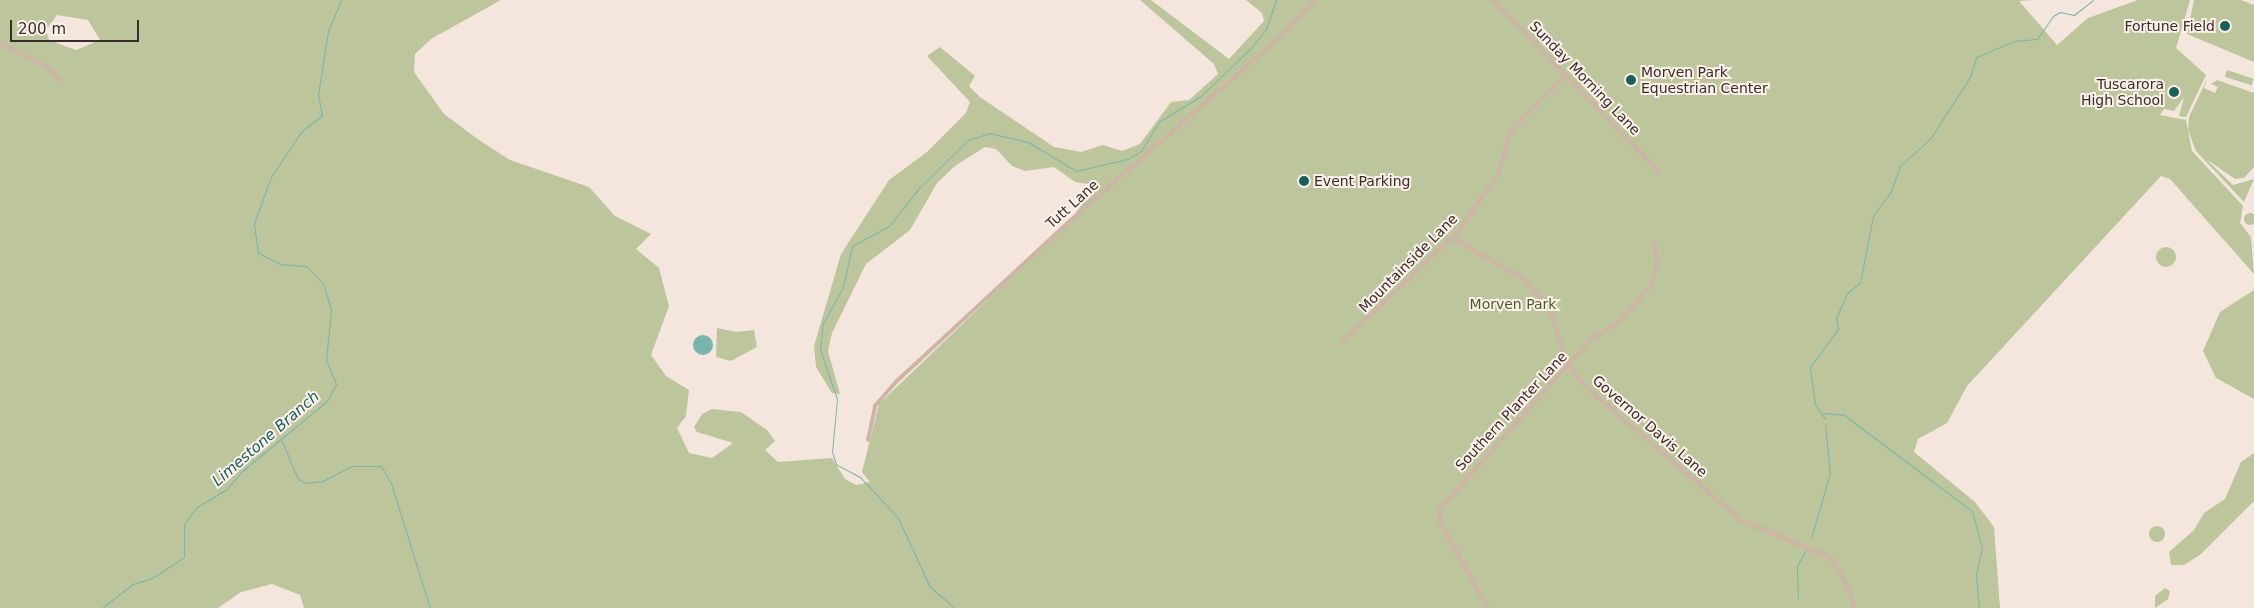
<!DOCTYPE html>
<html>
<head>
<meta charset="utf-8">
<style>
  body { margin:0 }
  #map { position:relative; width:2254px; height:608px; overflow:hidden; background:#f5e6dd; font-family:"DejaVu Sans",sans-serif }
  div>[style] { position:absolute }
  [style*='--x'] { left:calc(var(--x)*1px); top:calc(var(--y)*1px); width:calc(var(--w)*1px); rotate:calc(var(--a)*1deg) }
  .green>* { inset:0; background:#bcc59b; transform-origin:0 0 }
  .round { border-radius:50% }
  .water>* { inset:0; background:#79b4af }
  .stream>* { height:1px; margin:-0.5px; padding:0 0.5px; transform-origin:0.5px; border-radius:0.5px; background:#79b4af }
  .minor>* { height:4px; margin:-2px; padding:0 2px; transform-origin:2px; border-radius:2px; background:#ceb4a7 }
  .dots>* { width:14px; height:14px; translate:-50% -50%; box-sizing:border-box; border:2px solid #fbf1ea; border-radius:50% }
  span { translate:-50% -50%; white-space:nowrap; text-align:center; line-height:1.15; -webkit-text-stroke:4px #fbf1ea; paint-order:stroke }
  .poi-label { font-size:14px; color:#3a2c28 }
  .right { translate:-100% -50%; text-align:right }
  .left { translate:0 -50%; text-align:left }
  .street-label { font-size:14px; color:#3a2c28 }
  .park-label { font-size:14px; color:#4f5b29 }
  .water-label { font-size:15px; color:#19605b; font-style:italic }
  .scale { position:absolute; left:10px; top:20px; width:129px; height:22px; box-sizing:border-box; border:2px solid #3a2c28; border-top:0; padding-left:6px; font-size:15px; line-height:18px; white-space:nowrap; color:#3a2c28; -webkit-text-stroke:4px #fbf1ea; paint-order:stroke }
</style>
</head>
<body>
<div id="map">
  <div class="green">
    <div style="clip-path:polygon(evenodd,0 0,501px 0,431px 39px,415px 54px,414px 72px,444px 114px,479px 140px,510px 160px,589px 187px,615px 216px,651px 234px,636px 249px,659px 268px,669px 306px,651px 355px,666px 376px,689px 390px,686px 416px,677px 428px,689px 453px,712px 458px,733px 443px,697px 432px,694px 427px,702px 414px,712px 409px,741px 412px,767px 430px,775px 441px,765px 450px,778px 462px,832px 458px,845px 479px,856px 485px,870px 482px,862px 472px,879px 404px,1071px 220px,1095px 185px,1075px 182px,1054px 167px,1025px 171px,1012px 166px,996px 149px,985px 147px,955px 166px,937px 183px,910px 230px,866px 264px,832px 333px,828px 351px,840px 394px,832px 393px,816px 367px,814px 346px,841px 254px,889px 180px,927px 152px,966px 113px,970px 102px,927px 56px,940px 47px,975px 76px,969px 86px,980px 97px,1054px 147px,1081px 152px,1103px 145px,1122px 151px,1140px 144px,1171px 102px,1189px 100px,1218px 74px,1214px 64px,1140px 0,1151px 0,1229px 59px,1264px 21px,1262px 13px,1246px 0,2035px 0,2019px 1px,2057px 45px,2088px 18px,2138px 0,2190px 0,2176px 48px,2206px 75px,2186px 117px,2179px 116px,2184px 97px,2174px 111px,2164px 109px,2160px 115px,2186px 120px,2192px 151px,2243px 206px,2240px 223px,2251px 237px,2254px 274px,2170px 179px,2161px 176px,1967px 386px,1947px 423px,1918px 439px,1914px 452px,1975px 502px,1994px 527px,2000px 608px,304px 608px,300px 595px,272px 584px,241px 592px,218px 608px,0 608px,0 0,57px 15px,88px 20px,100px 40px,76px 50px,49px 40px,46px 30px,57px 15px)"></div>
    <div style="clip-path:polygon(2194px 0,2241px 0,2254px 5px,2254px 62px,2187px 34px)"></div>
    <div style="left:2227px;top:70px;width:28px;height:7px;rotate:18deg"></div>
    <div style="clip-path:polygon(2207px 79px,2204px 88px,2215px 93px,2218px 87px,2211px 84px,2217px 80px,2254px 93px,2254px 167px,2244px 178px,2235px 179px,2206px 159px,2233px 185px,2254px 179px,2244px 202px,2196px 151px,2188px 130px,2189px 117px)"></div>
    <div class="round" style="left:2244px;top:213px;width:12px;height:12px"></div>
    <div class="round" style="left:2156px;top:247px;width:20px;height:20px"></div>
    <div style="clip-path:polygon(2254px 290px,2254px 399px,2216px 378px,2203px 351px,2220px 312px)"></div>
    <div style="clip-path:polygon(717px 328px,736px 332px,754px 330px,757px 347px,731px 361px,716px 357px)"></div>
    <div style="clip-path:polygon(2254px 453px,2254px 501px,2201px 554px,2184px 565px,2171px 565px,2169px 552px,2194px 530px,2204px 513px,2225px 499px,2241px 462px)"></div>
    <div class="round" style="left:2149px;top:526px;width:16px;height:16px"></div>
    <div style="clip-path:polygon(2165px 588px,2170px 591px,2168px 599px,2155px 608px,2155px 596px)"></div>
  </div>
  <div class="water">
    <div class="round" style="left:693px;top:335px;width:20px;height:20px"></div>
  </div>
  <div class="stream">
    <div style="--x:1823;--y:413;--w:21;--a:5"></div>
    <div style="--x:1844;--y:415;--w:160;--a:36.9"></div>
    <div style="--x:1972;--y:511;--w:38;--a:75"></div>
    <div style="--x:1982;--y:548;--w:28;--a:103"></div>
    <div style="--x:1976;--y:575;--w:33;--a:85"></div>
    <div style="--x:1825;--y:419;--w:18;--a:-124"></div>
    <div style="--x:1815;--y:404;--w:37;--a:-98"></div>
    <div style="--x:1810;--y:367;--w:47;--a:-53.6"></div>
    <div style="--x:1838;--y:329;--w:11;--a:-100"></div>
    <div style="--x:1836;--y:318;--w:27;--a:-66"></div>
    <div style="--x:1847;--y:293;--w:16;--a:-38"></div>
    <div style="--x:1860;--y:283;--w:68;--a:-79"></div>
    <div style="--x:1873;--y:216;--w:31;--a:-54"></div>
    <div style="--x:1891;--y:191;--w:27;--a:-70"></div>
    <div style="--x:1900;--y:166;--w:40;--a:-42"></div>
    <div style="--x:1930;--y:139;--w:74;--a:-57.2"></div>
    <div style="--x:1970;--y:77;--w:21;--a:-73"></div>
    <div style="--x:1976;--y:57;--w:41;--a:-22.8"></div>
    <div style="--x:2014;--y:41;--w:23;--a:-5"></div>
    <div style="--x:2037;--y:39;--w:28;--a:-55"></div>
    <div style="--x:2053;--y:16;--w:8;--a:-30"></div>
    <div style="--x:2060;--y:12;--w:14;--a:12"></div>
    <div style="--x:2074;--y:15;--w:24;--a:-38"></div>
    <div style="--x:281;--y:439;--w:43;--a:67"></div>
    <div style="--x:298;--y:479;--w:9;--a:27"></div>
    <div style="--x:306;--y:483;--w:17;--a:-7"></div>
    <div style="--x:323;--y:481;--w:32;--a:-28"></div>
    <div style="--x:351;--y:466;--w:30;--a:0"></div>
    <div style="--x:381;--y:466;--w:20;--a:60"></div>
    <div style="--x:391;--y:483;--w:131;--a:72.7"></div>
    <div style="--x:1811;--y:538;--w:68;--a:-73.7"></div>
    <div style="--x:1830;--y:473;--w:48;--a:-95.9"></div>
    <div style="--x:1798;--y:598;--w:32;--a:-92"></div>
    <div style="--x:1797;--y:566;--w:18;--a:-61"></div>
    <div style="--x:102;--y:608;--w:39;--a:-38"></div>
    <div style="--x:133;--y:584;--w:20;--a:-18"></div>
    <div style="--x:152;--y:578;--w:38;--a:-33"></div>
    <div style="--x:184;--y:557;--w:33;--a:-90"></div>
    <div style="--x:184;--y:524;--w:21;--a:-53"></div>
    <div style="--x:197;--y:507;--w:35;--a:-31"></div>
    <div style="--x:227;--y:489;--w:23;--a:-50"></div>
    <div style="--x:242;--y:471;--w:110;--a:-39.5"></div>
    <div style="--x:327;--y:401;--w:19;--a:-62"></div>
    <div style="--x:336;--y:384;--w:26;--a:-113"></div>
    <div style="--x:326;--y:360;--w:50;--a:-84.3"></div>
    <div style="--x:331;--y:310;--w:26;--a:-106"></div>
    <div style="--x:324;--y:285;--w:26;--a:-133"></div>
    <div style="--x:306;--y:266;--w:26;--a:-176"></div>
    <div style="--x:280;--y:264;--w:25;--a:-153"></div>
    <div style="--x:258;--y:253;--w:30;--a:-98"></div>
    <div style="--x:254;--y:223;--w:49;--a:-69.7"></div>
    <div style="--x:271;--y:177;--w:54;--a:-56.3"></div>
    <div style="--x:301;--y:132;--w:27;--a:-39"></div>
    <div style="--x:322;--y:115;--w:20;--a:-101"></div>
    <div style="--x:318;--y:95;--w:65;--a:-81.1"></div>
    <div style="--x:328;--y:31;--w:34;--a:-67"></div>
    <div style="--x:955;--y:608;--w:33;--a:-140"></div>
    <div style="--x:930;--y:587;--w:76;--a:-114.9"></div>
    <div style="--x:898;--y:518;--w:56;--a:-132.8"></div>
    <div style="--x:860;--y:477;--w:27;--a:-152"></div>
    <div style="--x:836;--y:464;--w:13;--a:-108"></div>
    <div style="--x:832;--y:452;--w:53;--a:-84.6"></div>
    <div style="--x:837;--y:399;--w:52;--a:-109.1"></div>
    <div style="--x:820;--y:350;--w:27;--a:-84"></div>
    <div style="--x:823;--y:323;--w:41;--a:-60.9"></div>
    <div style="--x:843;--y:287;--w:42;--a:-77.6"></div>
    <div style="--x:852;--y:246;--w:42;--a:-28.4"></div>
    <div style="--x:889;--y:226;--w:48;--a:-51.7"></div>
    <div style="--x:919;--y:188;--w:69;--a:-44.4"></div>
    <div style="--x:968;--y:140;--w:22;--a:-18"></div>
    <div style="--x:989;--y:133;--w:40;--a:13"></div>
    <div style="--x:1028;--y:142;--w:56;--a:31.1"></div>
    <div style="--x:1076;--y:171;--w:53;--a:-13"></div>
    <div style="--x:1128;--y:159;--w:15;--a:-32"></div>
    <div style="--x:1141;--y:151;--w:36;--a:-58"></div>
    <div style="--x:1160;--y:121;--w:48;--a:-31.4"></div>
    <div style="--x:1201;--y:96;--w:68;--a:-43.8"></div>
    <div style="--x:1250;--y:49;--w:26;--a:-51"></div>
    <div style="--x:1266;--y:29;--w:31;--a:-71"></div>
  </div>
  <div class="minor">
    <div style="--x:1493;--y:0;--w:240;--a:46"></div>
    <div style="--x:0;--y:43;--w:51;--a:26.6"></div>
    <div style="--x:46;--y:66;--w:21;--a:45"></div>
    <div style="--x:1452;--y:238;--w:79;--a:29.5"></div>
    <div style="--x:1521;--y:277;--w:42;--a:47.9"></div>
    <div style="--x:1549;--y:308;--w:60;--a:71.6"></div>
    <div style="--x:1568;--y:365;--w:30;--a:50"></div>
    <div style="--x:1587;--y:388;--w:203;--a:40.6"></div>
    <div style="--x:1741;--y:520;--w:98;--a:22.9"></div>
    <div style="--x:1831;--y:558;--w:38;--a:60"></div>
    <div style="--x:1850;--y:591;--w:17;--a:77"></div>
    <div style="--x:1342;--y:342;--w:158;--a:-43.5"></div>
    <div style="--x:1457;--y:233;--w:73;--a:-55"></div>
    <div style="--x:1499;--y:173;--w:42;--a:-75"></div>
    <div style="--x:1510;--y:132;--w:80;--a:-45.5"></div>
    <div style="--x:868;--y:440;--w:35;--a:-78"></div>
    <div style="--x:875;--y:406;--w:35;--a:-49"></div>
    <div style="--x:898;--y:380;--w:236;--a:-42.8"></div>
    <div style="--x:1071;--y:220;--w:275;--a:-41.2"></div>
    <div style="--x:1278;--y:39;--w:54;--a:-46.5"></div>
    <div style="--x:1488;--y:608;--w:98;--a:-119.2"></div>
    <div style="--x:1440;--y:522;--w:12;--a:-95"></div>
    <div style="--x:1439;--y:510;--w:229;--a:-48.4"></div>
    <div style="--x:1591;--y:339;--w:28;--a:-30"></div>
    <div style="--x:1615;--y:325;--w:53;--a:-47.3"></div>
    <div style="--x:1651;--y:286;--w:25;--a:-74"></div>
    <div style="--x:1658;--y:262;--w:19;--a:-102"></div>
  </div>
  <div class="dots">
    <div style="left:2225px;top:26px;background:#19605b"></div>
    <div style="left:1631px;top:80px;background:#19605b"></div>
    <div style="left:2174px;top:92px;background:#19605b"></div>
    <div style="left:1304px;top:181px;background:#19605b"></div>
  </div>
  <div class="poi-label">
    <span class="right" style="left:2215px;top:26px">Fortune Field</span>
    <span class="left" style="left:1641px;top:80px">Morven Park<br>Equestrian Center</span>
    <span class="right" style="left:2164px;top:92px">Tuscarora<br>High School</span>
    <span class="left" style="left:1314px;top:181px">Event Parking</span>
  </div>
  <div class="street-label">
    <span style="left:1585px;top:78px;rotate:46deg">Sunday Morning Lane</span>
    <span style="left:1072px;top:204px;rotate:-42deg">Tutt Lane</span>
    <span style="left:1408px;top:263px;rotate:-45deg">Mountainside Lane</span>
    <span style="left:1511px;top:411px;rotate:-47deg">Southern Planter Lane</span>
    <span style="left:1650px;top:426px;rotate:41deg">Governor Davis Lane</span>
  </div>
  <div class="park-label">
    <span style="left:1513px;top:304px">Morven Park</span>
  </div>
  <div class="water-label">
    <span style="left:266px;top:439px;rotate:-41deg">Limestone Branch</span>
  </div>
  <div class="scale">200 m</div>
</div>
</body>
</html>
